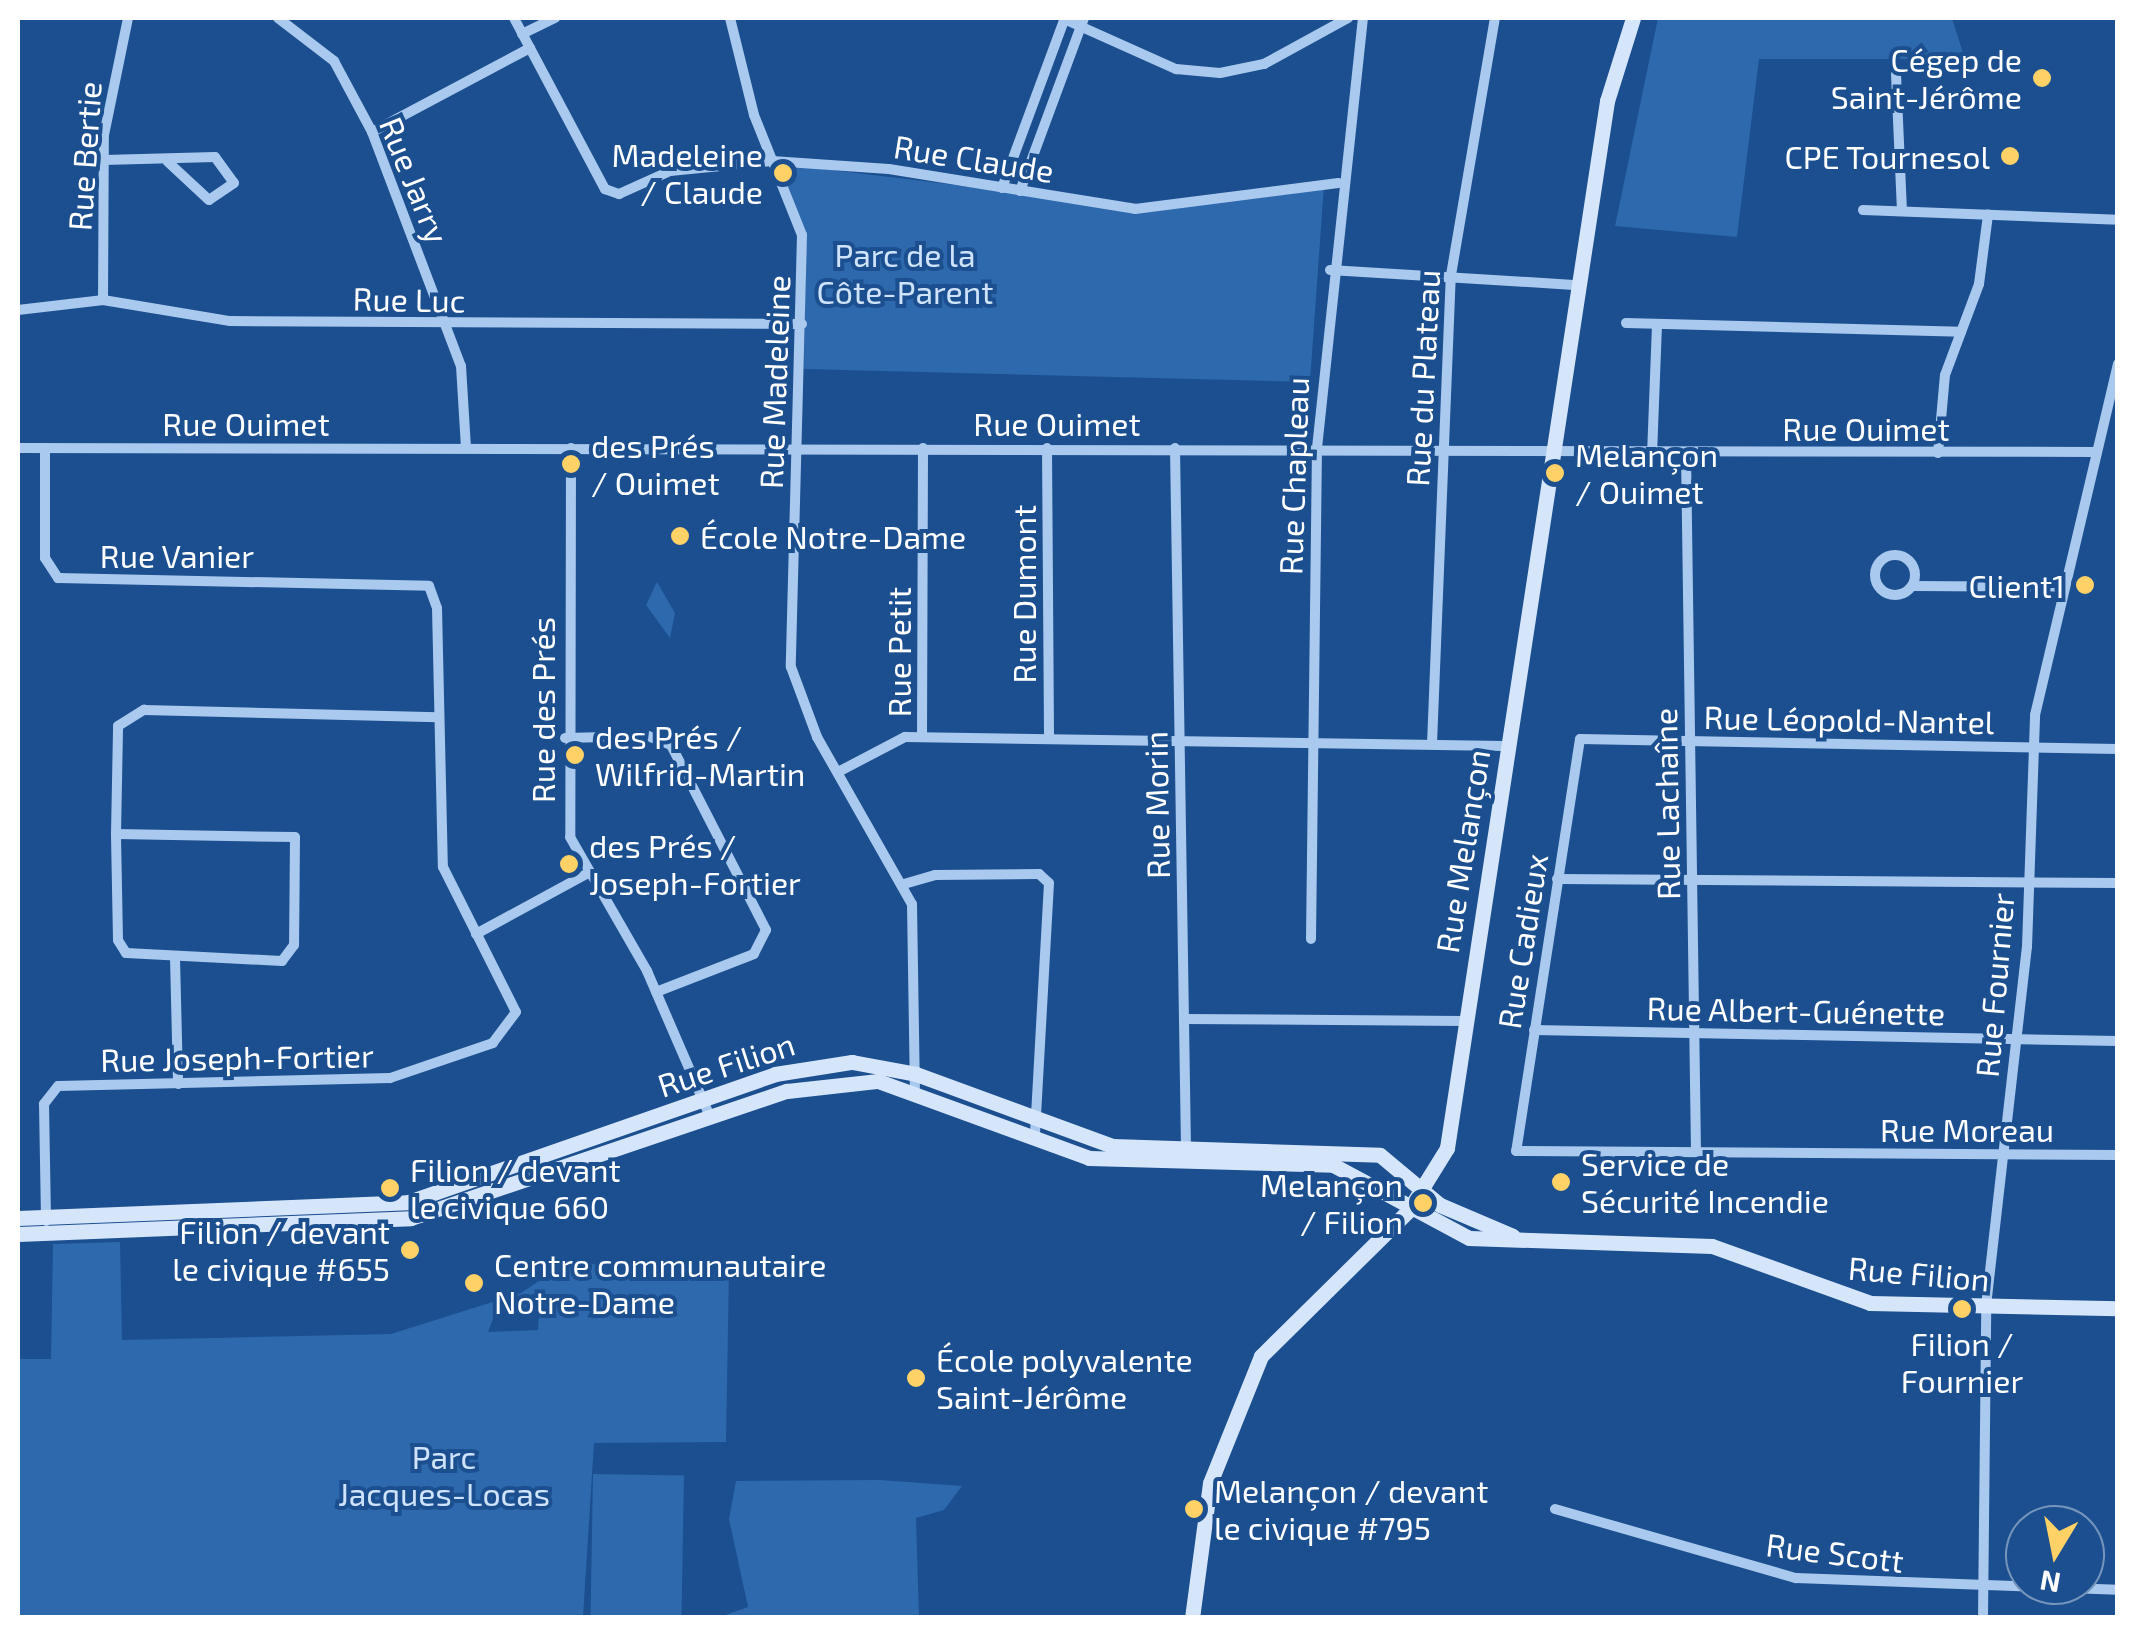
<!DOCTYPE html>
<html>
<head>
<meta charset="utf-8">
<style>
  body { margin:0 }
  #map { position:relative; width:2135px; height:1635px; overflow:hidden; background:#1b4f8f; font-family:"Exo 2",sans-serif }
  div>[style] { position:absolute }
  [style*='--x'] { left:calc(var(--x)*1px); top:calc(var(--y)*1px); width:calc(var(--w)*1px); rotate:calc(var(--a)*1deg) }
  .green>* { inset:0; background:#2e69ad; transform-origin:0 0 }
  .street>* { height:10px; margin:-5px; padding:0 5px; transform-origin:5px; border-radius:5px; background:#a9c9ee }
  .street>.ring { margin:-5px; padding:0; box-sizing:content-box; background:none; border:10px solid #a9c9ee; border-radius:50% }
  .secondary>* { height:15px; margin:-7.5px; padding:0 7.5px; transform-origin:7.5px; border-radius:7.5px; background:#d6e6fa }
  .dots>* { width:28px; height:28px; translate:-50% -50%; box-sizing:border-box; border:5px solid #1b4f8f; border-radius:50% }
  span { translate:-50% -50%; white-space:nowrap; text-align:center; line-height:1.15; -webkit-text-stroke:8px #1b4f8f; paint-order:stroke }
  .poi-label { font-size:32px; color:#fff }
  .right { translate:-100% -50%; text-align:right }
  .left { translate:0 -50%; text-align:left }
  .street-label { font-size:32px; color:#fff }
  .park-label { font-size:32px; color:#cfe3fa }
  .frame { position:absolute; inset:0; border:20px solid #fff; pointer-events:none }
  .north { position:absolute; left:2005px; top:1505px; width:100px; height:100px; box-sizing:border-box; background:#1b4f8f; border:2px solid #7695bc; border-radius:50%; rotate:190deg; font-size:28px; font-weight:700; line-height:40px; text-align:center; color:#fff }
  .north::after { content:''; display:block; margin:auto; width:35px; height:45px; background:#ffd166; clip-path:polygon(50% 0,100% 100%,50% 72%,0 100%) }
</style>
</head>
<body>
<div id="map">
  <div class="green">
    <div style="clip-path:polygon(1658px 18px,1952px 18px,1965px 59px,1759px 59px,1737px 237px,1615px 226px)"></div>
    <div style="clip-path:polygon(773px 163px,1148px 208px,1324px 185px,1310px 382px,804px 369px,806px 235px)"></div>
    <div style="clip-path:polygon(657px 582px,675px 613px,670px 638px,646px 605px)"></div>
    <div style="clip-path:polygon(evenodd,120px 1242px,122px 1340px,391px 1334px,521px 1293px,570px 1260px,604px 1266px,605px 1275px,729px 1269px,726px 1442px,594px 1443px,583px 1617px,18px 1617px,18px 1359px,51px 1359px,53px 1244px,120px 1242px,498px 1306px,539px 1312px,538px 1330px,488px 1332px,498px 1306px)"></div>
    <div style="left:593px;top:1474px;width:91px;height:143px;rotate:1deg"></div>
    <div style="clip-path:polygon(880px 1480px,962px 1486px,944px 1510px,916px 1518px,919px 1617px,720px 1617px,748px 1607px,729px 1519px,736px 1481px)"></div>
  </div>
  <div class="street">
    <div style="--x:278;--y:18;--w:71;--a:37.5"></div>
    <div style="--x:334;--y:61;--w:81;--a:61.8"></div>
    <div style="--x:372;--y:132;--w:250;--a:69.2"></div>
    <div style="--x:461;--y:366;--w:82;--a:86.5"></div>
    <div style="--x:514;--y:18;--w:194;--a:62"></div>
    <div style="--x:605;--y:189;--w:15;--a:20"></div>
    <div style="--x:619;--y:194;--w:56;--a:-24.3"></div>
    <div style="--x:670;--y:171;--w:102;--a:-5.6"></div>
    <div style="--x:772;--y:161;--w:117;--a:3.9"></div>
    <div style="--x:889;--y:169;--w:249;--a:9.2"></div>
    <div style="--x:1135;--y:209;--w:205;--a:-7.3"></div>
    <div style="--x:730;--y:18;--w:100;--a:76.1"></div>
    <div style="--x:754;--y:115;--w:129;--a:68.2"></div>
    <div style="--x:802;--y:235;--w:432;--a:91.5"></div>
    <div style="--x:791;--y:667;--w:75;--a:69.6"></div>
    <div style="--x:817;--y:737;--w:192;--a:60.4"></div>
    <div style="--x:912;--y:904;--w:184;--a:89.1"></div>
    <div style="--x:1064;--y:19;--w:123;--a:24.1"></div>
    <div style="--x:1176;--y:69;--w:44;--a:5.2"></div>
    <div style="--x:1220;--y:73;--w:45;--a:-11.6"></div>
    <div style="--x:1264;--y:64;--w:96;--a:-28.7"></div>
    <div style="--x:522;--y:34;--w:37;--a:-26"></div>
    <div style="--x:1896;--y:74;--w:137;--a:87.5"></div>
    <div style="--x:372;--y:132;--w:179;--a:-28"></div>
    <div style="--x:104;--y:160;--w:111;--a:-1.5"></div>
    <div style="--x:215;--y:157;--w:32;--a:54"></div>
    <div style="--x:234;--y:183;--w:30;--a:146"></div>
    <div style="--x:209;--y:200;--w:56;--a:-137.2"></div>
    <div style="--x:1002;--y:188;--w:181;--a:-69.7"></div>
    <div style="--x:1020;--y:191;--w:184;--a:-69.7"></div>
    <div style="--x:1863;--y:210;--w:255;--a:2.2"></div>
    <div style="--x:1330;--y:270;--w:248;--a:3.5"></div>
    <div style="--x:103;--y:300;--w:165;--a:-89.7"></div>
    <div style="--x:104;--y:135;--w:119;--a:-78.4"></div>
    <div style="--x:18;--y:310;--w:86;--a:-6.7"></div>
    <div style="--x:103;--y:300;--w:129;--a:9.4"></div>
    <div style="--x:230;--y:321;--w:572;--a:0.3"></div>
    <div style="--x:1626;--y:323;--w:335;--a:1.5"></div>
    <div style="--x:18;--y:448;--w:2077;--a:0.11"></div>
    <div style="--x:45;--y:448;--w:110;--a:90"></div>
    <div style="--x:45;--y:558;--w:24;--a:57"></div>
    <div style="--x:58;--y:578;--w:371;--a:1.2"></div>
    <div style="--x:429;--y:586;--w:23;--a:70"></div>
    <div style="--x:437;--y:608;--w:259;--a:88.7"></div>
    <div style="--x:443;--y:867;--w:162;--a:63.3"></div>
    <div style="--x:516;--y:1012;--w:39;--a:127"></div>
    <div style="--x:493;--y:1043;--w:109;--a:161.2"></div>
    <div style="--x:390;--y:1078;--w:332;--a:178.6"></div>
    <div style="--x:58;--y:1086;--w:23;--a:128"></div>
    <div style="--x:44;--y:1104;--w:117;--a:89"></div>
    <div style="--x:571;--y:448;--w:389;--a:90.1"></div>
    <div style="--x:570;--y:837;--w:155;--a:60.1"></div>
    <div style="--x:647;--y:971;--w:161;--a:66.6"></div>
    <div style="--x:1047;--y:448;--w:291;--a:89.6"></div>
    <div style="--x:1175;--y:448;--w:702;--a:89.1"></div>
    <div style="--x:1938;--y:453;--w:78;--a:-84.9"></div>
    <div style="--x:1945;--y:375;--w:97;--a:-69.5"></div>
    <div style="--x:1979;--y:284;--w:70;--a:-82.6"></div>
    <div style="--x:1686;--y:454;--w:698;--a:89.18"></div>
    <div style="--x:1652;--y:455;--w:130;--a:-87.8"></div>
    <div class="ring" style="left:1875px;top:555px;width:30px;height:30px"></div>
    <div style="--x:1913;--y:586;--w:149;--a:0.4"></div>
    <div style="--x:922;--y:737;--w:289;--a:-89.8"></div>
    <div style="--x:565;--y:738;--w:83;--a:-1.4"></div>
    <div style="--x:648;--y:736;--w:25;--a:21"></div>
    <div style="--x:671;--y:745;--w:208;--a:62.8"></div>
    <div style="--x:766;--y:930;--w:27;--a:117"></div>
    <div style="--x:754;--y:954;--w:105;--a:158.8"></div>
    <div style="--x:1432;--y:744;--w:469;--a:-87.7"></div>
    <div style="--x:1451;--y:275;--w:261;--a:-80.3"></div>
    <div style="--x:2118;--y:749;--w:538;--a:-178.94"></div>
    <div style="--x:1580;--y:739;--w:417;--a:98.8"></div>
    <div style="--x:1516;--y:1151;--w:602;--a:0.38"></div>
    <div style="--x:838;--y:772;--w:76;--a:-27.6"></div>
    <div style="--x:905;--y:737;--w:600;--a:0.86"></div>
    <div style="--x:116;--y:834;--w:179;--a:1"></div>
    <div style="--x:295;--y:837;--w:108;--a:90.5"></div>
    <div style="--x:294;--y:945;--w:20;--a:127"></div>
    <div style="--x:282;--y:961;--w:156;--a:-177.1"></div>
    <div style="--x:126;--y:953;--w:15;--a:-122"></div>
    <div style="--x:118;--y:940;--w:106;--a:-91.1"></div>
    <div style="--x:116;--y:834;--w:108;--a:-88.9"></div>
    <div style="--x:118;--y:726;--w:31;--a:-32"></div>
    <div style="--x:144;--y:710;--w:294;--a:1.4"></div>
    <div style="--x:1557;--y:879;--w:561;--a:0.41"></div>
    <div style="--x:904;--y:884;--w:32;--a:-16"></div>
    <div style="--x:935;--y:875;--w:104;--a:-0.6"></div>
    <div style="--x:1039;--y:874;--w:13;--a:42"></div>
    <div style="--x:1049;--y:883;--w:254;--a:93.2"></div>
    <div style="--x:476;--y:934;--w:130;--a:-28.5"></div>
    <div style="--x:1311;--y:939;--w:491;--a:-89.3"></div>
    <div style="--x:1317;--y:448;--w:432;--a:-83.9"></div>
    <div style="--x:175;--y:958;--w:126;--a:88.6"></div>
    <div style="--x:1184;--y:1019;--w:280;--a:0.4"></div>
    <div style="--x:1534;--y:1030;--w:584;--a:1.08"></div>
    <div style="--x:1555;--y:1509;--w:251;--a:16"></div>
    <div style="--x:1796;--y:1578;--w:322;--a:2.1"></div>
    <div style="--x:1983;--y:1618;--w:312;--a:-89.4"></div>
    <div style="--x:1986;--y:1306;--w:361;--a:-83.5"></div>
    <div style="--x:2027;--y:947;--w:232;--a:-88"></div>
    <div style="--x:2035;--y:715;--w:361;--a:-76.7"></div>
  </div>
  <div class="secondary">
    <div style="--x:18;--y:1218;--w:390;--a:-2.3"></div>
    <div style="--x:408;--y:1202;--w:389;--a:-19.2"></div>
    <div style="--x:775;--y:1074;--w:78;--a:-8.9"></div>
    <div style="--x:852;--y:1062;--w:65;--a:10.6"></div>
    <div style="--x:916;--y:1074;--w:210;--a:20.1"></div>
    <div style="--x:1113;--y:1146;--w:267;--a:1.9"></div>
    <div style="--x:1380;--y:1155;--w:78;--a:39.8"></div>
    <div style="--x:1440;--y:1205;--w:79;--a:23"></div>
    <div style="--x:18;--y:1234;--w:393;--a:-2.3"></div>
    <div style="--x:411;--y:1218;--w:397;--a:-18.7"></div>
    <div style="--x:787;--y:1091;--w:92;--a:-6.3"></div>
    <div style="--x:878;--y:1081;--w:225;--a:20"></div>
    <div style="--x:1089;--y:1158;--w:244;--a:1.6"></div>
    <div style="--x:1333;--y:1165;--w:154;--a:28.2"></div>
    <div style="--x:1469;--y:1238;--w:243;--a:1.9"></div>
    <div style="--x:1712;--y:1246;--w:168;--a:19.8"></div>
    <div style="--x:1870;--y:1303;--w:248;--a:1.2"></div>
    <div style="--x:1192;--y:1618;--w:136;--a:-82.4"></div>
    <div style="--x:1210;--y:1483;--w:137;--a:-68.1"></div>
    <div style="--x:1261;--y:1356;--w:206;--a:-44.6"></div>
    <div style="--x:1408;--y:1211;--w:74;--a:-58.2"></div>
    <div style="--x:1447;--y:1148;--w:1059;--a:-81.31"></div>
    <div style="--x:1607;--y:101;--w:87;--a:-72.6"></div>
  </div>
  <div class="dots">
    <div style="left:2042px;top:78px;background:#ffd166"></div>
    <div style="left:2010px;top:156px;background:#ffd166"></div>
    <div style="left:783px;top:173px;background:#ffd166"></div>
    <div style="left:571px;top:464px;background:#ffd166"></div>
    <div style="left:1555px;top:473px;background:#ffd166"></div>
    <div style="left:680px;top:536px;background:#ffd166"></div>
    <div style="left:2085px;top:585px;background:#ffd166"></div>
    <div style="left:575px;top:755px;background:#ffd166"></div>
    <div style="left:569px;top:864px;background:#ffd166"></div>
    <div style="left:1561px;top:1182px;background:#ffd166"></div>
    <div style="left:390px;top:1188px;background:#ffd166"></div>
    <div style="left:1423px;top:1203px;background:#ffd166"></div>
    <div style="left:410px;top:1250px;background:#ffd166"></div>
    <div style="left:474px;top:1283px;background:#ffd166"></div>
    <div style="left:1962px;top:1309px;background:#ffd166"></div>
    <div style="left:916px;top:1378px;background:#ffd166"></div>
    <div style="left:1194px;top:1509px;background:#ffd166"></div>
  </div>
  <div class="poi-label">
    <span class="right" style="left:2022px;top:78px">Cégep de<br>Saint-Jérôme</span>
    <span class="right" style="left:763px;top:173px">Madeleine<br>/ Claude</span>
    <span class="right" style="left:1990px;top:156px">CPE Tournesol</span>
    <span class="left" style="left:591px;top:464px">des Prés<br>/ Ouimet</span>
    <span class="left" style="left:1575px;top:473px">Melançon<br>/ Ouimet</span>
    <span class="left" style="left:700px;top:536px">École Notre-Dame</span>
    <span class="right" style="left:2065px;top:585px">Client1</span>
    <span class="left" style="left:595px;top:755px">des Prés /<br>Wilfrid-Martin</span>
    <span class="left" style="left:589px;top:864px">des Prés /<br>Joseph-Fortier</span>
    <span class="left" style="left:1581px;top:1182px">Service de<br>Sécurité Incendie</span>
    <span class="left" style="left:410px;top:1188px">Filion / devant<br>le civique 660</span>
    <span class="right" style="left:1403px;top:1203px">Melançon<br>/ Filion</span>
    <span class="right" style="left:390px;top:1250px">Filion / devant<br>le civique #655</span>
    <span class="left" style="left:494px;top:1283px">Centre communautaire<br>Notre-Dame</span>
    <span style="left:1962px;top:1362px">Filion /<br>Fournier</span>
    <span class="left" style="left:936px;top:1378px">École polyvalente<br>Saint-Jérôme</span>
    <span class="left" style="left:1214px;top:1509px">Melançon / devant<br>le civique #795</span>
  </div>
  <div class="street-label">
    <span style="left:84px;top:156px;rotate:-86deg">Rue Bertie</span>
    <span style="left:974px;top:158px;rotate:9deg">Rue Claude</span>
    <span style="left:415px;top:180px;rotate:68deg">Rue Jarry</span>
    <span style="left:409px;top:299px;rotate:1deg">Rue Luc</span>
    <span style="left:1422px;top:378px;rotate:-87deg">Rue du Plateau</span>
    <span style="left:774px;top:382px;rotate:-88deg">Rue Madeleine</span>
    <span style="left:246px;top:423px">Rue Ouimet</span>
    <span style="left:1057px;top:423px">Rue Ouimet</span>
    <span style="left:1866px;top:428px">Rue Ouimet</span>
    <span style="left:1293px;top:476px;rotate:-88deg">Rue Chapleau</span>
    <span style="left:177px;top:555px">Rue Vanier</span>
    <span style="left:1023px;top:594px;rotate:-90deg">Rue Dumont</span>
    <span style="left:898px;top:652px;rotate:-90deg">Rue Petit</span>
    <span style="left:542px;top:710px;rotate:-90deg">Rue des Prés</span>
    <span style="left:1849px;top:719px;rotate:1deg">Rue Léopold-Nantel</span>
    <span style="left:1666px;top:804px;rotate:-91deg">Rue Lachaîne</span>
    <span style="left:1156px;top:805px;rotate:-91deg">Rue Morin</span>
    <span style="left:1462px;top:851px;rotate:-81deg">Rue Melançon</span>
    <span style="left:1522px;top:941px;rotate:-81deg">Rue Cadieux</span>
    <span style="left:1994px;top:985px;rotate:-85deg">Rue Fournier</span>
    <span style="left:1796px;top:1010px;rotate:1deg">Rue Albert-Guénette</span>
    <span style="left:237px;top:1057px;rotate:-1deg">Rue Joseph-Fortier</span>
    <span style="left:726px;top:1064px;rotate:-18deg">Rue Filion</span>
    <span style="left:1967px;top:1129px">Rue Moreau</span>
    <span style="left:1919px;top:1273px;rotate:5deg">Rue Filion</span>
    <span style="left:1835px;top:1552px;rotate:7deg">Rue Scott</span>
  </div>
  <div class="park-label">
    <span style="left:905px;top:273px">Parc de la<br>Côte-Parent</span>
    <span style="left:444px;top:1475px">Parc<br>Jacques-Locas</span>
  </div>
  <div class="frame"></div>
  <div class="north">N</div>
</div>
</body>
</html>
